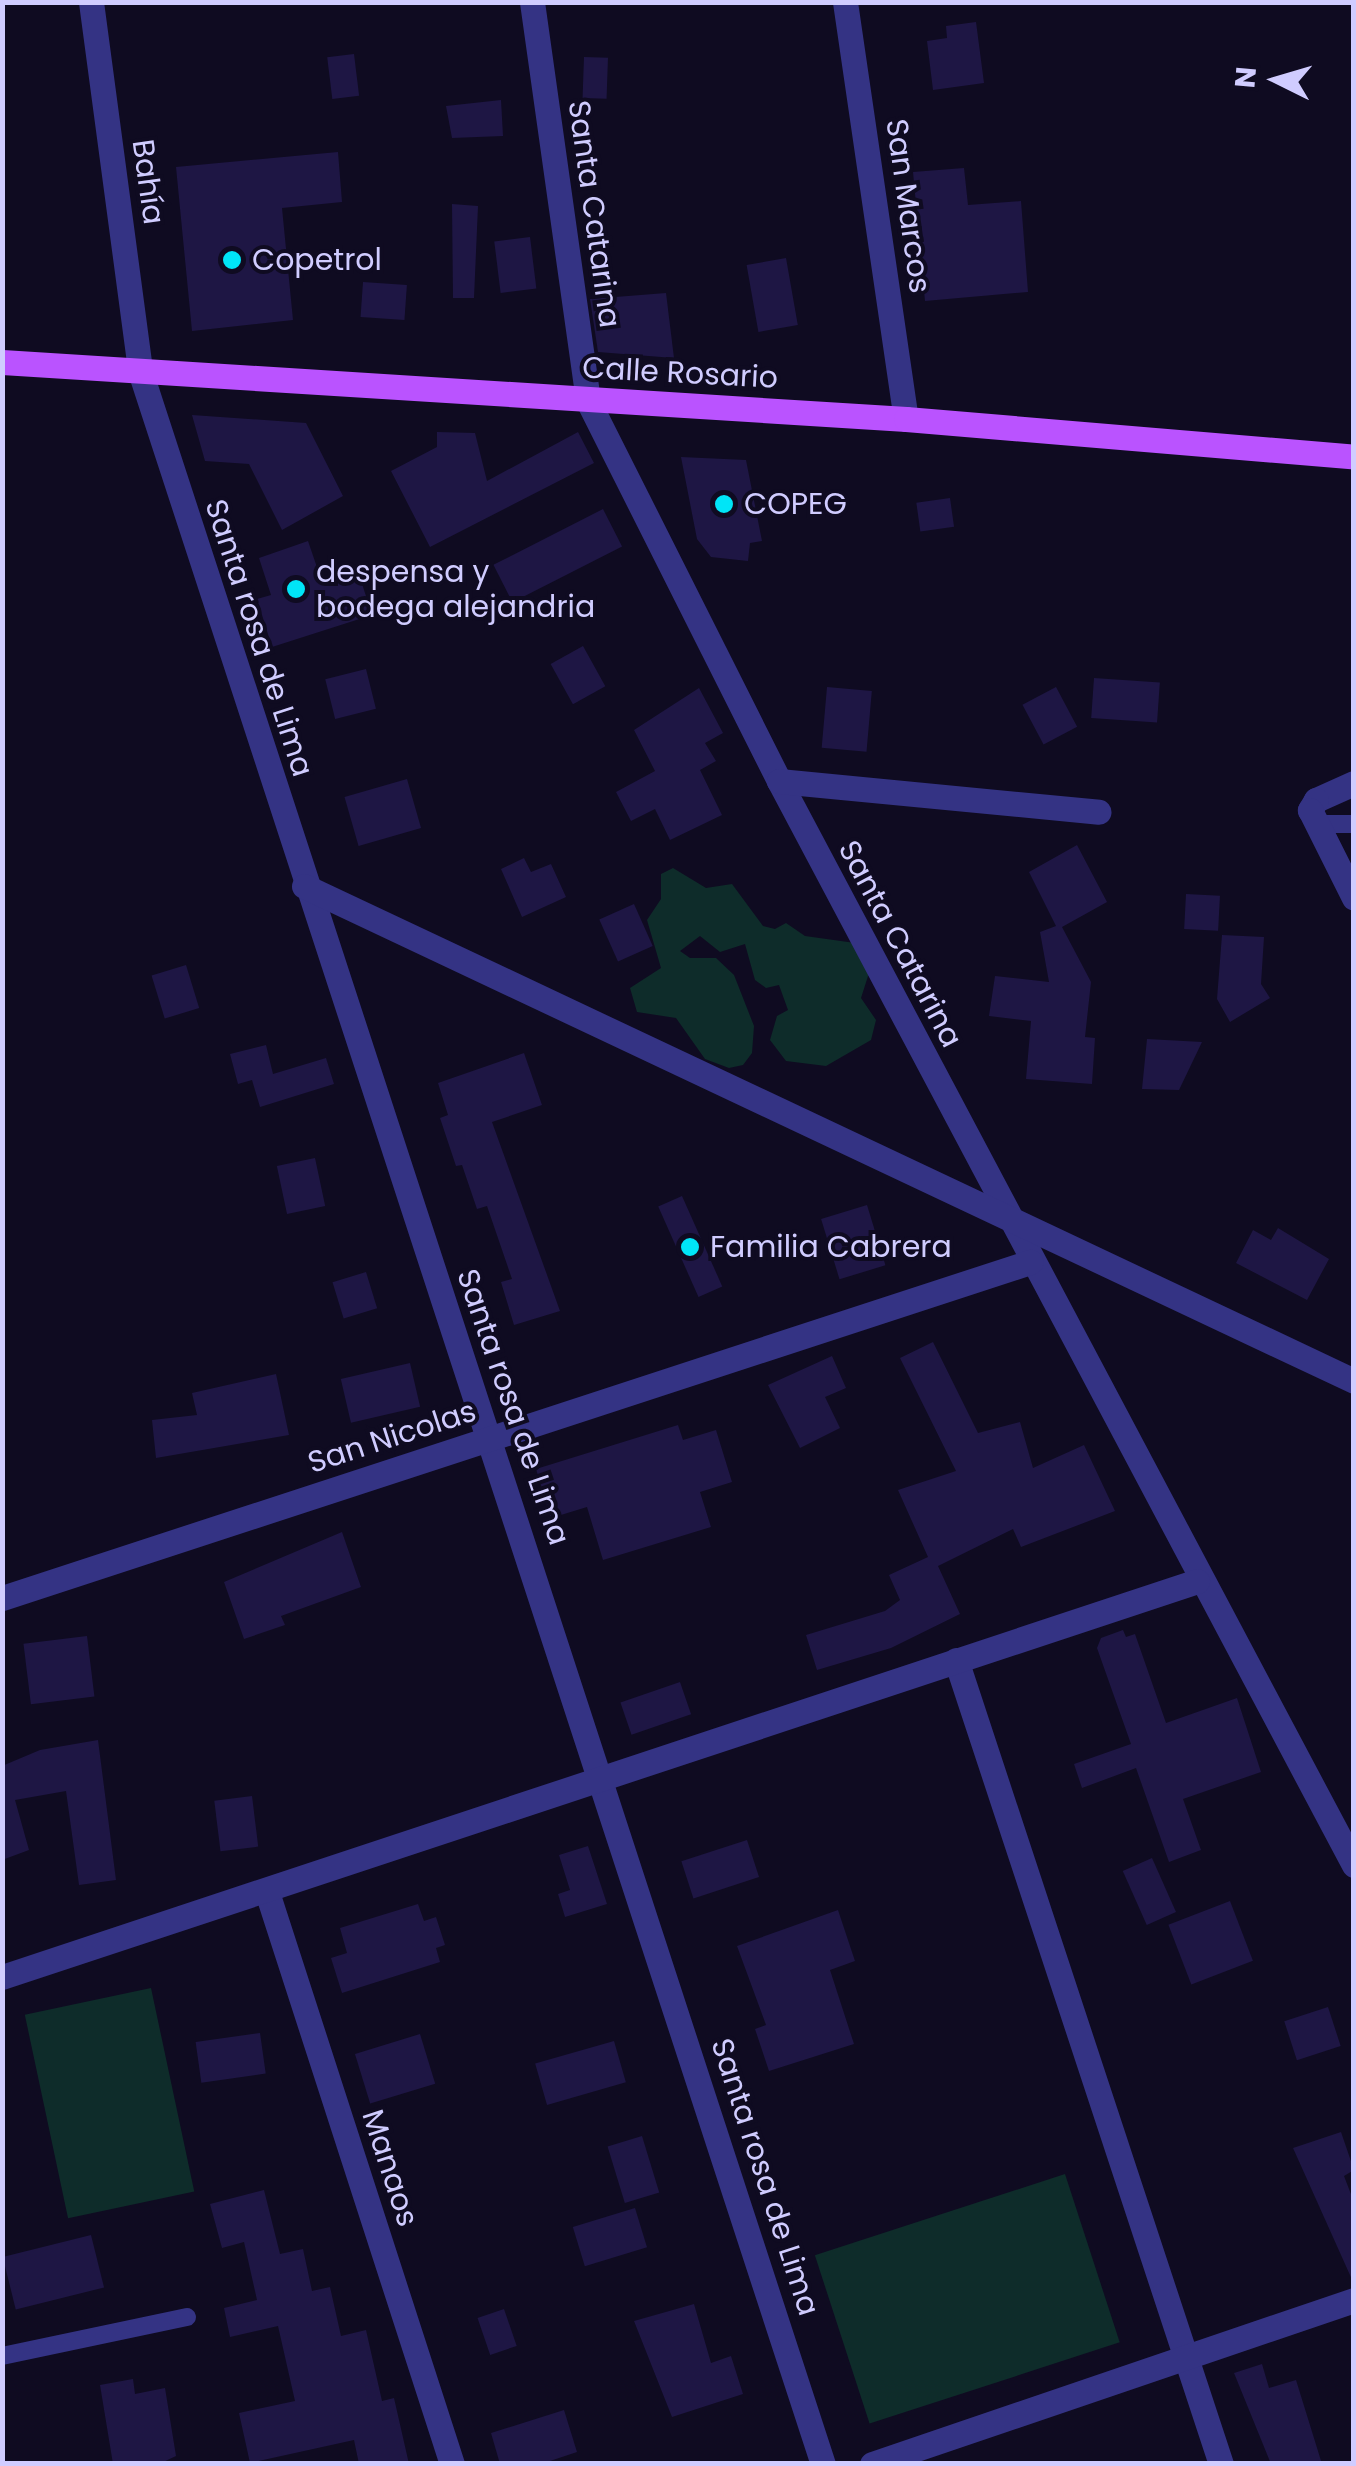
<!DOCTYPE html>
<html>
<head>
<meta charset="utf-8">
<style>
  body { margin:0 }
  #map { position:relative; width:1356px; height:2466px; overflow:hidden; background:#0f0b21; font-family:Poppins,sans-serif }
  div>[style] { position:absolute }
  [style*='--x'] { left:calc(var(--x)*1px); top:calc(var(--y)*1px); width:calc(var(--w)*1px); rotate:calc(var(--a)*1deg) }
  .green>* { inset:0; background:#0e2c2a; transform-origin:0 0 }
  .building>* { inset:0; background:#1e1644; transform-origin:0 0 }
  .service>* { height:18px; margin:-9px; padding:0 9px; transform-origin:9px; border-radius:9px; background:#343384 }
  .minor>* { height:25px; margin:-12.5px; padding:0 12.5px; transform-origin:12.5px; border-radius:12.5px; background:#343384 }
  .primary>* { height:25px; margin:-12.5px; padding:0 12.5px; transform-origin:12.5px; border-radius:12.5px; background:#ba53ff }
  .dots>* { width:28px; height:28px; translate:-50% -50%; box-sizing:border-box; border:5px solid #0f0b21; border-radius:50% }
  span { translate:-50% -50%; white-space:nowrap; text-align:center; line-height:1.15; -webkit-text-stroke:8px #0f0b21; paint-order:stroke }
  .street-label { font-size:30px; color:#d0ccff }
  .poi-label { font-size:30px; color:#d0ccff }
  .left { translate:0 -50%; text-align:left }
  .frame { position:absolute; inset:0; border:5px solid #d0ccff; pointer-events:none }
  .north { position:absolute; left:1226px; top:30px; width:100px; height:100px; -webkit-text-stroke:8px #0f0b21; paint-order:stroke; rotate:275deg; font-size:28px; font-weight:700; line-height:40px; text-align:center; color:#d0ccff }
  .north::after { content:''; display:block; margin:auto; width:35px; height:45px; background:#d0ccff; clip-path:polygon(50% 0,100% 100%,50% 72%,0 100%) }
</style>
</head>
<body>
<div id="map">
  <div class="green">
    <div style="clip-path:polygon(673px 868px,706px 888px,732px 884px,763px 926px,775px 929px,786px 923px,805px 936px,855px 943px,869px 973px,861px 998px,876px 1020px,871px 1040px,826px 1066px,786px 1061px,770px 1040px,777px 1016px,788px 1010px,779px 985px,766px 988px,755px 980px,745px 944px,720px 952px,700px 936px,680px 951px,690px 958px,716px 958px,734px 975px,754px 1026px,752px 1053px,743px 1065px,729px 1068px,705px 1059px,676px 1018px,637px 1012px,630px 988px,661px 968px,647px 920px,661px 899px,661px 874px)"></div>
    <div style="left:151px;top:1988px;width:208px;height:129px;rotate:78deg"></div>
    <div style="left:1065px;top:2174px;width:177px;height:263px;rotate:72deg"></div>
  </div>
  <div class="building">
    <div style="clip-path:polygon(976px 22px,984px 83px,933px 90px,927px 41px,947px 38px,946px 26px)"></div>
    <div style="left:354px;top:54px;width:42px;height:27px;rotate:83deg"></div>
    <div style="left:584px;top:57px;width:24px;height:41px;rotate:2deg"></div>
    <div style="clip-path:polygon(501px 100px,503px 136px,452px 138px,446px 106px)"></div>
    <div style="clip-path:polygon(338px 152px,342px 202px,282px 208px,293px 320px,192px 331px,176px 167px)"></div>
    <div style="clip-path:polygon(964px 168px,968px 205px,1021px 201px,1028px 292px,925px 301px,913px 172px)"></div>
    <div style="clip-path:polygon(452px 204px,478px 206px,474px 298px,453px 298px)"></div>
    <div style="left:530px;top:237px;width:52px;height:36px;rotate:83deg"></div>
    <div style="left:786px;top:258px;width:68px;height:40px;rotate:80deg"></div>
    <div style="left:363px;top:282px;width:44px;height:35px;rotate:4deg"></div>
    <div style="clip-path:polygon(666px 293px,674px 358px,598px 352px,590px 299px)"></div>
    <div style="clip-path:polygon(192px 415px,306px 423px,343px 496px,282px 530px,249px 464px,205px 461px)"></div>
    <div style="clip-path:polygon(437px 432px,475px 433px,487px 481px,578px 432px,594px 463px,430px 547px,391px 471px,437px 447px)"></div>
    <div style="clip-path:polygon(681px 457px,746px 460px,762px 541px,750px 543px,748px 561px,711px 557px,697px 539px)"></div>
    <div style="left:950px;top:498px;width:29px;height:34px;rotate:82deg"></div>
    <div style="left:603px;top:509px;width:42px;height:123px;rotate:63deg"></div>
    <div style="clip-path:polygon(308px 541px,321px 579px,357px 568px,372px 615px,272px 647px,257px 599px,271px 595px,259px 558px)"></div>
    <div style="left:583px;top:646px;width:46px;height:37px;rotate:61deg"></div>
    <div style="left:366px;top:669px;width:41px;height:42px;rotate:76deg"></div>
    <div style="left:1094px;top:678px;width:66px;height:40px;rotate:4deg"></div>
    <div style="left:827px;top:687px;width:45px;height:61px;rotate:5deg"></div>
    <div style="left:1056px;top:687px;width:45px;height:38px;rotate:62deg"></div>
    <div style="clip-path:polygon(699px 688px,723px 733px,705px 743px,716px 761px,700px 770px,722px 815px,670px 840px,655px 809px,631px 821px,616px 792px,655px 771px,634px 730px)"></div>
    <div style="left:407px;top:779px;width:51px;height:65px;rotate:74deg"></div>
    <div style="clip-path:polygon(1077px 845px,1107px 902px,1062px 927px,1091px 982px,1085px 1037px,1095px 1038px,1092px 1084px,1026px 1079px,1031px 1021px,989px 1016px,995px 976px,1049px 982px,1040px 932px,1056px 926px,1029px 872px)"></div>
    <div style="clip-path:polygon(524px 858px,531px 872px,551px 864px,566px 897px,522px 917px,501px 869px)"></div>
    <div style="left:1186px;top:894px;width:34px;height:35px;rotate:3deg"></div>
    <div style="left:634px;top:904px;width:46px;height:38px;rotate:66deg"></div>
    <div style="clip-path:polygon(1222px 935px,1264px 937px,1261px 984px,1270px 998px,1230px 1022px,1217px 999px)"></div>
    <div style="left:186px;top:965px;width:45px;height:36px;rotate:73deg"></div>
    <div style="clip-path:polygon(1147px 1039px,1202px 1042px,1179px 1090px,1142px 1089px)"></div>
    <div style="clip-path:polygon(266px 1045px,273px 1074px,326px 1058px,334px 1084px,260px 1107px,252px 1080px,238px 1084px,230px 1054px)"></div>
    <div style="clip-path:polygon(524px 1053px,542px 1105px,492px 1122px,560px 1311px,514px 1325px,501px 1282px,512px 1279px,487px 1206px,477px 1209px,462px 1165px,456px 1166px,440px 1118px,448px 1115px,438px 1083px)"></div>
    <div style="left:315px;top:1158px;width:49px;height:39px;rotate:78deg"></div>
    <div style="left:682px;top:1196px;width:99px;height:26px;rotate:66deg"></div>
    <div style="left:867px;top:1205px;width:63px;height:48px;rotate:73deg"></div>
    <div style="clip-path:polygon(1278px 1228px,1329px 1259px,1307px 1300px,1236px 1263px,1253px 1230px,1271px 1240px)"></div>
    <div style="left:366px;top:1272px;width:38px;height:35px;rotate:73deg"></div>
    <div style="clip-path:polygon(933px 1342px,978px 1433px,1020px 1422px,1033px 1468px,1084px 1445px,1115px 1511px,1021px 1547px,1013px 1529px,938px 1566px,960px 1614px,891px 1648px,817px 1670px,806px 1635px,885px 1611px,900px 1600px,889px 1575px,928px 1557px,898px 1490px,956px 1471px,900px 1358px)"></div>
    <div style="clip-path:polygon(832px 1356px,846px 1388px,825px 1397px,840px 1428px,800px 1448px,768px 1385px)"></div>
    <div style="left:410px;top:1363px;width:45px;height:71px;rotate:77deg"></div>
    <div style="clip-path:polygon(276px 1374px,289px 1435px,156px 1458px,152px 1420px,197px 1415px,192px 1393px)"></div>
    <div style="clip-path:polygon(678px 1425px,683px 1440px,716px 1430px,732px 1482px,700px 1492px,711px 1527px,603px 1560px,587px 1507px,551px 1518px,536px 1469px)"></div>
    <div style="clip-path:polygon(342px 1532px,361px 1587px,281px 1616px,285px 1625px,244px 1639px,224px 1582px)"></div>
    <div style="clip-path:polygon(1123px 1630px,1126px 1637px,1135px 1634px,1166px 1723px,1237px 1698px,1261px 1772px,1183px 1799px,1201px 1850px,1169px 1862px,1136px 1768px,1082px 1788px,1074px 1764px,1131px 1744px,1097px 1648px,1101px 1638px)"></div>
    <div style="left:87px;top:1636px;width:61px;height:64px;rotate:83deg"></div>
    <div style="left:680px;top:1682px;width:34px;height:63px;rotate:71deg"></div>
    <div style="clip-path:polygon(98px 1740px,116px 1880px,79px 1885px,66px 1791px,15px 1800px,29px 1850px,2px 1860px,2px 1766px,40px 1750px)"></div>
    <div style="left:252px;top:1796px;width:51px;height:38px;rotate:83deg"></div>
    <div style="left:747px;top:1840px;width:39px;height:69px;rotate:72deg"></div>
    <div style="clip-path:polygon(588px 1846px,607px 1904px,565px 1917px,558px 1894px,570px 1890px,559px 1855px)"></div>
    <div style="left:1152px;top:1858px;width:59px;height:32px;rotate:66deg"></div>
    <div style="left:1230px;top:1901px;width:64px;height:66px;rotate:69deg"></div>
    <div style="clip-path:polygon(418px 1904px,424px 1921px,436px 1917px,445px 1945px,436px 1948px,440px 1962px,342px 1993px,331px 1958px,347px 1953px,340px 1928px)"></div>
    <div style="clip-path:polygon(838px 1910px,855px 1961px,830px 1970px,854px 2044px,769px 2071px,755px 2029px,766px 2025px,737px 1946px)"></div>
    <div style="left:1328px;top:2007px;width:41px;height:46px;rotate:72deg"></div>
    <div style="left:260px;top:2033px;width:41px;height:65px;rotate:82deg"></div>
    <div style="left:420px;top:2034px;width:52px;height:68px;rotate:73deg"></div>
    <div style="left:614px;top:2041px;width:43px;height:82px;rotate:74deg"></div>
    <div style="clip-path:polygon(1341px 2132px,1354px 2170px,1344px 2176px,1354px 2202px,1354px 2284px,1293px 2148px)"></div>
    <div style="left:642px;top:2136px;width:59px;height:36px;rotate:73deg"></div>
    <div style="clip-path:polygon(264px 2190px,280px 2254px,303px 2249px,312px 2291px,330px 2287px,341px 2336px,366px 2330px,382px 2401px,394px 2398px,409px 2464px,359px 2464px,354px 2440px,250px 2463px,239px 2413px,295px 2401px,278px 2326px,230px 2337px,224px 2308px,257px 2300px,244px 2242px,222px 2248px,210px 2204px)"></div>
    <div style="left:635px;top:2208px;width:41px;height:65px;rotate:73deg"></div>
    <div style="left:91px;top:2235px;width:54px;height:91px;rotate:76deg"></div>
    <div style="clip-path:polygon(694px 2304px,711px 2363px,731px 2356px,743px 2394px,672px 2417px,634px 2321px)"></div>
    <div style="left:504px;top:2309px;width:39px;height:28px;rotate:71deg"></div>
    <div style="clip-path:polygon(1262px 2364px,1269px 2388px,1296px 2380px,1322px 2464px,1271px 2464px,1234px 2373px)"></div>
    <div style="clip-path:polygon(133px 2379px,135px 2394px,165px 2388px,176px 2456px,159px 2464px,113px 2464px,100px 2385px)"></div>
    <div style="clip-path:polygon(564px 2410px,577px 2452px,541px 2464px,500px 2464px,491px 2433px)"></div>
  </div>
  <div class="service">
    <div style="--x:1316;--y:824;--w:38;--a:0"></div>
    <div style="--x:2;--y:2356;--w:189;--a:-11.9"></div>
  </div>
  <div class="minor">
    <div style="--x:91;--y:2;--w:372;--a:82.4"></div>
    <div style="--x:140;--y:371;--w:2202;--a:71.93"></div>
    <div style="--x:532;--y:2;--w:403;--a:82"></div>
    <div style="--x:588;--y:401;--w:425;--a:63.3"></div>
    <div style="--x:779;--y:781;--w:1227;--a:62.06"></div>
    <div style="--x:845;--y:2;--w:421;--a:81.7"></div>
    <div style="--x:779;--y:781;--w:321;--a:5.5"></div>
    <div style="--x:1354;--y:783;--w:42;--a:155.9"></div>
    <div style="--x:1316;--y:800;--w:12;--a:121"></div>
    <div style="--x:1310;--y:810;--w:98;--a:63.4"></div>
    <div style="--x:304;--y:886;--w:1161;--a:25.24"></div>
    <div style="--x:2;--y:1598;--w:1082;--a:-18.1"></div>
    <div style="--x:956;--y:1660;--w:847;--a:71.76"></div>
    <div style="--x:267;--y:1892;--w:601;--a:72.08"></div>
    <div style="--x:2;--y:1977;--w:1259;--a:-18.33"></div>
    <div style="--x:872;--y:2464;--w:509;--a:-18.79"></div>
  </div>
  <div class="primary">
    <div style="--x:2;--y:362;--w:906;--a:3.61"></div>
    <div style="--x:906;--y:419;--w:450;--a:4.8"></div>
  </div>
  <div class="dots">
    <div style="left:232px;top:260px;background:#00e5f7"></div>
    <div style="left:724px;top:504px;background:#00e5f7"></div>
    <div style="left:296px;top:589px;background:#00e5f7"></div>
    <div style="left:690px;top:1247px;background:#00e5f7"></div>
  </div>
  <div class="street-label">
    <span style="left:148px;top:182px;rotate:82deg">Bahía</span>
    <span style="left:908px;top:206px;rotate:82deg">San Marcos</span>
    <span style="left:594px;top:214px;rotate:82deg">Santa Catarina</span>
    <span style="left:680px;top:373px;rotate:3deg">Calle Rosario</span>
    <span style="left:259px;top:638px;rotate:72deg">Santa rosa de Lima</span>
    <span style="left:900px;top:944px;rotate:62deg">Santa Catarina</span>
    <span style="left:513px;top:1407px;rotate:71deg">Santa rosa de Lima</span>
    <span style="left:392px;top:1437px;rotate:-18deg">San Nicolas</span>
    <span style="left:390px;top:2168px;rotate:72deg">Manaos</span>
    <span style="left:765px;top:2177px;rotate:72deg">Santa rosa de Lima</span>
  </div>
  <div class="poi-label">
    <span class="left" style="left:252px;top:260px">Copetrol</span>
    <span class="left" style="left:744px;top:504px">COPEG</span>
    <span class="left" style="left:316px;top:589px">despensa y<br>bodega alejandria</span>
    <span class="left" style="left:710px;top:1247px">Familia Cabrera</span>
  </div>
  <div class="frame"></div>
  <div class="north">N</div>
</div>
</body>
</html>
